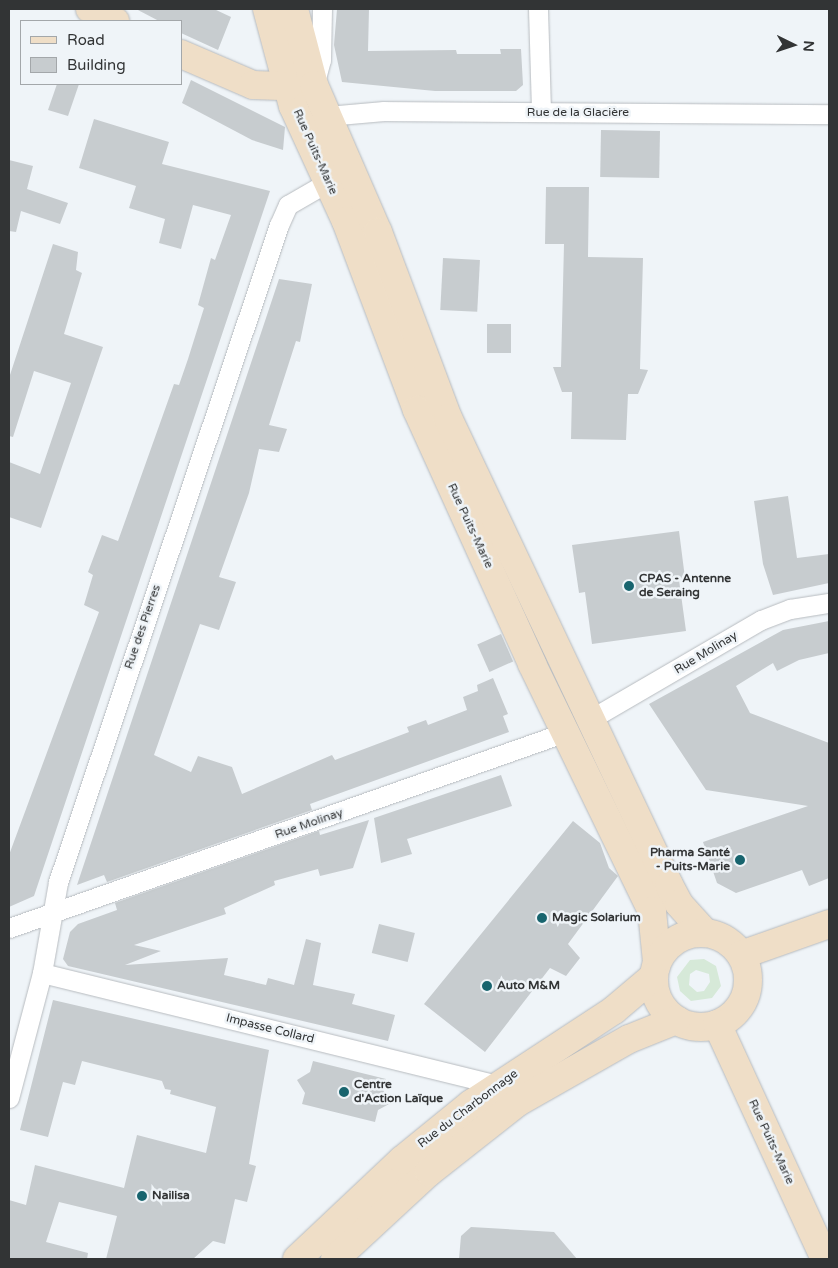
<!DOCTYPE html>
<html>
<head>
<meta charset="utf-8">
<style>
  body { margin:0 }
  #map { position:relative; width:838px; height:1268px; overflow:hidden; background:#eff4f8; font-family:"Varela Round",sans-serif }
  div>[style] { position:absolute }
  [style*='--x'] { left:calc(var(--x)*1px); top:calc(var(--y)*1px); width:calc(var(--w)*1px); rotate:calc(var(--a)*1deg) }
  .green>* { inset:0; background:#d6e9d8 }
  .building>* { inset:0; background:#c7cccf; transform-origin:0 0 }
  .roads { filter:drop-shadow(0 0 1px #b7bbbf) drop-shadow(0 0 1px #b7bbbf) }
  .street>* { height:19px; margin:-9.5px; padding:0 9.5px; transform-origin:9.5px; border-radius:9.5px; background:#fff }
  .secondary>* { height:28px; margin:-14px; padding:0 14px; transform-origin:14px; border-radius:14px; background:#efdec7 }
  .secondary>.ring { margin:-14px; padding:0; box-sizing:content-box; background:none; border:28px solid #efdec7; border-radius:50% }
  .dots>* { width:14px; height:14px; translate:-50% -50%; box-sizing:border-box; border:2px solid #eff4f8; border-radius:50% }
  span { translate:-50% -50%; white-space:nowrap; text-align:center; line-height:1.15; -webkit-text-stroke:5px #eff4f8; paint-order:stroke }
  .street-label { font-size:12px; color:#323435 }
  .poi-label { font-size:12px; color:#323435; font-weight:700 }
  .left { translate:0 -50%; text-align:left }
  .right { translate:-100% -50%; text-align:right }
  .frame { position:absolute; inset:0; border:10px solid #323435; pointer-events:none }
  .legend { position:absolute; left:20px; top:20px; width:162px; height:65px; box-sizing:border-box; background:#eff4f8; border:1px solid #a3a7aa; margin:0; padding:6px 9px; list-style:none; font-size:15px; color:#323435 }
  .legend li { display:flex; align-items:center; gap:10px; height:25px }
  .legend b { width:25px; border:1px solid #a3a7aa }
  .north { position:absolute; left:768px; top:20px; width:50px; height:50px; -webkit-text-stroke:4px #eff4f8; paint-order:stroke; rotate:94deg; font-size:14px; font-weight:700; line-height:20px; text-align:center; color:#323435 }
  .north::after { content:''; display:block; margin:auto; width:18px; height:22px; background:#323435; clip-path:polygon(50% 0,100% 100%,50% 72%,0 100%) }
</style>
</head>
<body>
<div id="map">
  <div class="green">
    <div style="clip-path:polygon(evenodd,704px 959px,716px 966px,721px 986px,712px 998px,691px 1001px,680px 991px,677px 977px,690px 960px,704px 959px,696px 970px,709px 974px,710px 982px,704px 991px,697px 992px,689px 985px,690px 974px,696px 970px)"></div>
  </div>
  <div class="building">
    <div style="clip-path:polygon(136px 9px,214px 9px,231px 17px,218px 50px,181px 33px,181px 21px,159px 21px)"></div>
    <div style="clip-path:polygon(337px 9px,369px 9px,368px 51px,456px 50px,457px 54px,501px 54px,500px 49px,521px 49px,523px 85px,516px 91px,435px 91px,342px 82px,334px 45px)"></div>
    <div style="clip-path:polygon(191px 80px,285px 127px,283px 150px,252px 140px,182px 103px)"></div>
    <div style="clip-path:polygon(57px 84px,79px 84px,68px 116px,48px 110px)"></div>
    <div style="clip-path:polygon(94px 119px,169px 142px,162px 164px,270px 191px,34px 896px,9px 907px,9px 855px,99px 612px,84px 605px,93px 575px,88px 572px,102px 535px,118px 541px,174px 384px,179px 385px,188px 359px,204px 308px,198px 305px,211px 258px,215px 260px,231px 215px,193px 205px,181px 249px,159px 243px,165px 219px,129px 208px,136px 186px,79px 168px)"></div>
    <div style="left:601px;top:130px;width:59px;height:47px;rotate:1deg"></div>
    <div style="clip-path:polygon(9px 160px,33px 166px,27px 189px,68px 203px,60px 224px,21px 211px,16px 232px,9px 231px)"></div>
    <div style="clip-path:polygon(546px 187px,589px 187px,588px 257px,643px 258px,640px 369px,648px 370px,638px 394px,628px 394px,626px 440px,571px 439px,572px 392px,562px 392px,553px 367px,561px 367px,564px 244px,545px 244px)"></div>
    <div style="clip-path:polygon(53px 244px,78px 252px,76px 270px,82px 273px,64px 334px,103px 347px,41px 528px,9px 517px,9px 462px,40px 474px,71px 383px,34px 371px,13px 437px,9px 436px,9px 378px)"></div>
    <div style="left:443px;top:258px;width:37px;height:52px;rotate:3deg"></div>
    <div style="clip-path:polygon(279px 279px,312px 284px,300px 342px,296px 341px,269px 425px,287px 429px,279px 452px,259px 449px,249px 493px,219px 577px,236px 582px,219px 630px,200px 624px,154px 755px,191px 772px,198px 756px,232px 767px,242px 794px,332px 755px,335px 760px,409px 732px,407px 727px,426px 720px,428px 725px,467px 710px,463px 697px,478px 691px,477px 685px,493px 678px,508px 714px,503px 716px,509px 732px,310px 804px,312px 810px,107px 882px,104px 875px,77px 885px)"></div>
    <div style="left:487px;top:324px;width:24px;height:29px"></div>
    <div style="clip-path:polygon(788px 496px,797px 558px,829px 554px,829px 583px,773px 595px,763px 564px,754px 501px)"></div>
    <div style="clip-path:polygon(679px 531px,685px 578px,679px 580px,686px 631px,592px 644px,585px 592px,579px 593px,572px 545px)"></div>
    <div style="clip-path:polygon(829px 621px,829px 653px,799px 660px,777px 671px,773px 663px,736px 686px,750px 713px,829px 743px,829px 878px,809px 886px,802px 870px,736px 893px,717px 883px,703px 842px,808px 806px,706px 790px,649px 704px,783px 630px)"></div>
    <div style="left:501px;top:634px;width:30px;height:26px;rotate:66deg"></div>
    <div style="clip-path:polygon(501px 775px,512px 806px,407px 839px,412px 854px,381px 863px,374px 818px)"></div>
    <div style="clip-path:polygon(369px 820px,353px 868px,320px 876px,318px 869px,274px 881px,275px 885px,224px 908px,226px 914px,134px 945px,161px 951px,125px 965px,228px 958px,224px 975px,266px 985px,268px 978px,294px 985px,306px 939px,321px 943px,313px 985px,355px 994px,352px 1004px,395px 1015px,388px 1041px,68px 966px,63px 959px,70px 932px,78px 924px,117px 910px,115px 903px,319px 831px,320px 835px)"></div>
    <div style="clip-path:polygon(573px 821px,600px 843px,609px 868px,618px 876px,568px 944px,580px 958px,566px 976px,550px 968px,485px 1052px,424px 1004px)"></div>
    <div style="left:379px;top:924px;width:37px;height:30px;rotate:14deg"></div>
    <div style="clip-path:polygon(53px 1000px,269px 1050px,249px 1164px,256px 1166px,247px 1202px,235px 1199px,225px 1244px,213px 1241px,193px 1259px,106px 1259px,117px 1216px,59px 1202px,46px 1242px,88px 1253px,87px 1259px,9px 1259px,9px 1200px,26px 1205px,35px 1165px,124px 1188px,137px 1135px,206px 1153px,216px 1107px,170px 1094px,171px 1090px,165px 1089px,162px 1081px,82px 1061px,75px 1085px,63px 1082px,48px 1137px,20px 1130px)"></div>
    <div style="clip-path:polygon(313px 1061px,386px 1079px,383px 1090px,391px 1103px,378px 1110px,375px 1122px,302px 1104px,305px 1093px,297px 1080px,310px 1072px)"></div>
    <div style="clip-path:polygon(471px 1227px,554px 1232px,577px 1259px,459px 1259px,461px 1236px)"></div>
  </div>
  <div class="roads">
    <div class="street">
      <div style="--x:538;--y:9;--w:103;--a:88.3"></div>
      <div style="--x:315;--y:82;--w:23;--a:-75"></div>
      <div style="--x:321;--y:60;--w:51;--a:-88.9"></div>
      <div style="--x:327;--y:116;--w:57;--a:-5"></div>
      <div style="--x:384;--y:111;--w:445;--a:0.4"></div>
      <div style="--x:589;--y:720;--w:199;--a:-30.2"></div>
      <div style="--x:761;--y:620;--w:31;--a:-21"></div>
      <div style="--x:790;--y:609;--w:39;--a:-9"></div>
      <div style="--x:9;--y:928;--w:590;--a:-19.39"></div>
      <div style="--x:42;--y:973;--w:470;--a:13.8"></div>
      <div style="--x:9;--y:1098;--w:129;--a:-75.2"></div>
      <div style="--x:42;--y:973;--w:92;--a:-80"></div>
      <div style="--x:58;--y:882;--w:693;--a:-71.41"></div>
      <div style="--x:279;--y:225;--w:22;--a:-66"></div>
      <div style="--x:288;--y:205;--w:46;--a:-29.9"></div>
    </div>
    <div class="secondary">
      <div style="--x:90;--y:9;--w:28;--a:26"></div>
      <div style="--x:267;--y:9;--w:100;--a:75"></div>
      <div style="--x:293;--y:106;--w:127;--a:65.3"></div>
      <div style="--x:346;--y:221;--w:202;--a:69.4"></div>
      <div style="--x:417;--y:410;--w:279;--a:65.6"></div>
      <div style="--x:532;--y:664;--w:275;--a:64.1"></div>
      <div style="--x:652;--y:911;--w:51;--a:84.4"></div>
      <div style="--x:294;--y:9;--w:79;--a:75.3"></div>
      <div style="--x:314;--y:85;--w:160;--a:66.5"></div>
      <div style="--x:378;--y:232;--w:199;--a:69.4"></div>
      <div style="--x:448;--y:418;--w:517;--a:64.67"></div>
      <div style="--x:669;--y:885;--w:21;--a:62"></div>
      <div style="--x:679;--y:904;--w:39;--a:48"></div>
      <div style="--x:181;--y:54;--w:78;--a:23.3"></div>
      <div style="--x:253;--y:85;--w:34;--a:2"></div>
      <div class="ring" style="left:654px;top:933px;width:66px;height:66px"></div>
      <div style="--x:741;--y:955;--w:93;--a:-19.4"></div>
      <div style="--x:717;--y:1024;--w:259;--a:65.3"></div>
      <div style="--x:297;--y:1259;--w:144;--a:-43.3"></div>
      <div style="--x:402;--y:1160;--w:89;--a:-39.1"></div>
      <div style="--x:471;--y:1104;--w:171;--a:-33.3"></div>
      <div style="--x:614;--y:1010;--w:52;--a:-40.4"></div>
      <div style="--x:335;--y:1259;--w:128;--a:-42.8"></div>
      <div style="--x:429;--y:1172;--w:113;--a:-38.2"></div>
      <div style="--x:518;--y:1102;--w:128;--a:-29.6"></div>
      <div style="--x:629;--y:1039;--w:51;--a:-22"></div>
    </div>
  </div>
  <div class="dots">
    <div style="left:629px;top:586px;background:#18646e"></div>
    <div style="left:740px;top:860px;background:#18646e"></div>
    <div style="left:542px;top:918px;background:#18646e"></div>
    <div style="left:487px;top:986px;background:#18646e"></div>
    <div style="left:344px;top:1092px;background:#18646e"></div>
    <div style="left:142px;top:1196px;background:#18646e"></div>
  </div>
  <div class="street-label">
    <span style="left:578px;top:113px">Rue de la Glacière</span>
    <span style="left:315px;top:152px;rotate:66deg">Rue Puits-Marie</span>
    <span style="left:470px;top:526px;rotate:65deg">Rue Puits-Marie</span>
    <span style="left:143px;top:627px;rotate:-71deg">Rue des Pierres</span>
    <span style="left:706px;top:653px;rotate:-31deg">Rue Molinay</span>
    <span style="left:309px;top:824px;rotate:-19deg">Rue Molinay</span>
    <span style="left:270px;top:1029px;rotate:14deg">Impasse Collard</span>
    <span style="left:468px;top:1109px;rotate:-37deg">Rue du Charbonnage</span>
    <span style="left:771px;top:1142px;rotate:65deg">Rue Puits-Marie</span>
  </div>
  <div class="poi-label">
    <span class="left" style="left:639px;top:586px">CPAS - Antenne<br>de Seraing</span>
    <span class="right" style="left:730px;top:860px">Pharma Santé<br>- Puits-Marie</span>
    <span class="left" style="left:552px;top:918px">Magic Solarium</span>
    <span class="left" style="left:497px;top:986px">Auto M&amp;M</span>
    <span class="left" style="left:354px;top:1092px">Centre<br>d'Action Laïque</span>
    <span class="left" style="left:152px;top:1196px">Nailisa</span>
  </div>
  <div class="frame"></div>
  <ul class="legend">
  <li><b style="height:6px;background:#efdec7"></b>Road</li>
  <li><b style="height:14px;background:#c7cccf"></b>Building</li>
  </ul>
  <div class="north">N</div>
</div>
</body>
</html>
